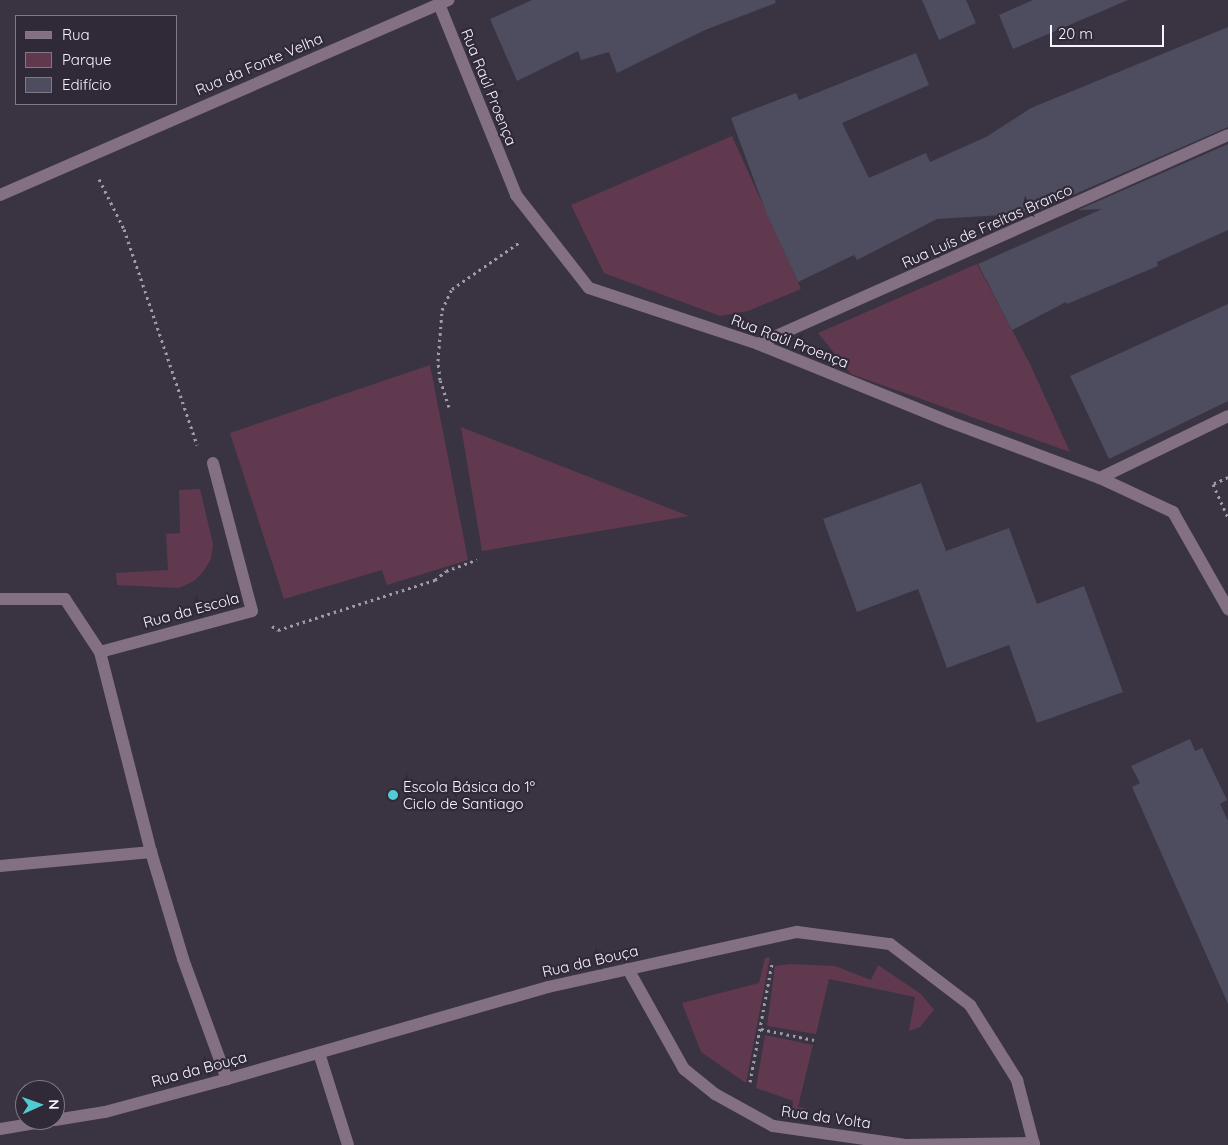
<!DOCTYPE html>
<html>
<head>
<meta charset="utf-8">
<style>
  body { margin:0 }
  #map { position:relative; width:1228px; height:1145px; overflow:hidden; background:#3a3342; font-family:Quicksand,sans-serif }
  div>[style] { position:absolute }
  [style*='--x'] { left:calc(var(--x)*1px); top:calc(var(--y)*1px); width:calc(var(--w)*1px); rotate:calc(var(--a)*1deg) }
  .green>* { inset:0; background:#61394e }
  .building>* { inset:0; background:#4d4d5f }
  .path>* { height:3px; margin-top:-1.5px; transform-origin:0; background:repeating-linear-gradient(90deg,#a19ba7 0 2.5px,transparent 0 6.5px) }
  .minor>* { height:12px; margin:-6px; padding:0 6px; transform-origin:6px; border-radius:6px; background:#847083 }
  .tertiary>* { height:12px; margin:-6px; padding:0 6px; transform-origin:6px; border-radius:6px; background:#847083 }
  .dots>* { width:14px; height:14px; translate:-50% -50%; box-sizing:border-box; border:2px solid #302938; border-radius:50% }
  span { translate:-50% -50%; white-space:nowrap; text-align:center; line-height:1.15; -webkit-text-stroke:4.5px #302938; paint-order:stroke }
  .street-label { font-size:15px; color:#f7f3fd }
  .poi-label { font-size:15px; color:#f7f3fd }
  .left { translate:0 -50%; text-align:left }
  .legend { position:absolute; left:15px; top:15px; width:162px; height:90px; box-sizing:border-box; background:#302938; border:1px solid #807a87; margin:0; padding:6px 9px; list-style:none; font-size:15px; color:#f7f3fd }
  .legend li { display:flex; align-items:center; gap:10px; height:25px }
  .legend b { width:25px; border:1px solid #807a87 }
  .north { position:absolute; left:15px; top:1080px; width:50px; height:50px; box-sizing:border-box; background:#302938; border:1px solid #807a87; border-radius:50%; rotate:88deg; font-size:14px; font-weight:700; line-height:20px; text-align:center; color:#f7f3fd }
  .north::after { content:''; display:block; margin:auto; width:18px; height:22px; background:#51ccd2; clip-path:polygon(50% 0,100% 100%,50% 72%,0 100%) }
  .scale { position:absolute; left:1050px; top:25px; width:114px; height:22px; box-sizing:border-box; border:2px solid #f7f3fd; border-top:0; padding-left:6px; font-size:15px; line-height:18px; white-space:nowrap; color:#f7f3fd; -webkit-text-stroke:4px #302938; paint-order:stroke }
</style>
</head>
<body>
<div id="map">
  <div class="green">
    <div style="clip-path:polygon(732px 136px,801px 289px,748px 311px,720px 316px,604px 273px,571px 205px)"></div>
    <div style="clip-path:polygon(977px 264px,1030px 364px,1070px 452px,851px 374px,818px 333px)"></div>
    <div style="clip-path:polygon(430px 365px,468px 560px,387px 585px,382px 570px,284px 599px,230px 433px)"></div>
    <div style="clip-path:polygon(461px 427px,689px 516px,482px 551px)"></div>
    <div style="clip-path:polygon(200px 489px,213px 544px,211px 559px,203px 572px,194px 581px,179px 588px,117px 585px,116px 573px,168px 570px,166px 534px,180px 533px,179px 490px)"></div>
    <div style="clip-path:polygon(770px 957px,746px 1083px,701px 1052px,682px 1003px,759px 983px,765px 958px)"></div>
    <div style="clip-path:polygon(789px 964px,835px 966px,871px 980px,878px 965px,921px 994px,934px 1010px,920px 1027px,909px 1031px,915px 997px,829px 979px,816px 1034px,767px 1026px,775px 966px)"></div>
    <div style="clip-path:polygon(765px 1035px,813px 1045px,798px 1107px,807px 1109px,806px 1113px,792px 1113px,793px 1101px,756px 1088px)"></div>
  </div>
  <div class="building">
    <div style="clip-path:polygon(532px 0,775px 0,776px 3px,705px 30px,617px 73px,609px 52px,581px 60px,578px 51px,517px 81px,490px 19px)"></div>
    <div style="clip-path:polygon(922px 0,966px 0,976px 23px,939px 40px)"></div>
    <div style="clip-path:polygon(1033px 0,1128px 0,1013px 49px,999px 15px)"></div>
    <div style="clip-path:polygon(1228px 27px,1228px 127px,1032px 213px,937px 219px,857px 260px,854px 255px,798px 282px,766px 212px,731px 118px,796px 93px,799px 100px,916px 53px,929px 85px,842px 123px,869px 178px,926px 153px,930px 162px,986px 137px,1031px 108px)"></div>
    <div style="clip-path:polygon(1228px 144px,1228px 230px,1157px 262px,1158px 266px,1067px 304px,1066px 302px,1012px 330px,978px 264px,1102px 209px,1078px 210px)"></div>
    <div style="clip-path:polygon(1228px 304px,1228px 401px,1109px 459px,1070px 376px)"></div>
    <div style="clip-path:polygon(921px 483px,946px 551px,1009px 528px,1037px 604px,1084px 586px,1123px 692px,1037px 723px,1009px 645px,947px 668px,918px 589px,857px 612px,823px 519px)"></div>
    <div style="clip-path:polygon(1190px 739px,1195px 751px,1202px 748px,1227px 800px,1220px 804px,1228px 821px,1228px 1004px,1132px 787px,1140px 783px,1131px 766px)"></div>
  </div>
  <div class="path">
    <div style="--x:99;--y:179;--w:56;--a:63.4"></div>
    <div style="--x:124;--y:229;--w:228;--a:71.3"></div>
    <div style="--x:449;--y:407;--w:28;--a:-108"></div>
    <div style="--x:440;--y:380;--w:19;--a:-96"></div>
    <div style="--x:438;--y:361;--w:51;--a:-85.5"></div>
    <div style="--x:442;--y:310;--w:23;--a:-65"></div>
    <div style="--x:452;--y:289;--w:83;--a:-34.7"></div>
    <div style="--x:1228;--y:477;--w:17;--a:155"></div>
    <div style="--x:1213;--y:484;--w:36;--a:66"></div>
    <div style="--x:272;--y:626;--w:7;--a:34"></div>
    <div style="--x:278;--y:630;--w:165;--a:-17.7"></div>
    <div style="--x:435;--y:580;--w:14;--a:-39"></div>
    <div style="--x:446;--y:571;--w:33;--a:-20"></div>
    <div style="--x:761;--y:1029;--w:54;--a:11.7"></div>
    <div style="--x:750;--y:1082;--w:121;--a:-79.5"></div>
  </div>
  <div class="minor">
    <div style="--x:439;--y:4;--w:206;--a:68"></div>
    <div style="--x:516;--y:195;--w:118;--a:51.9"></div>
    <div style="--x:589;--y:288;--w:178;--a:18.3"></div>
    <div style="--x:758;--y:344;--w:207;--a:22.1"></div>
    <div style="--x:950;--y:422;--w:160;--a:20.5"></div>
    <div style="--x:1100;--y:478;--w:81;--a:25"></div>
    <div style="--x:1173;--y:512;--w:112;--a:60.4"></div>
    <div style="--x:758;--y:344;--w:514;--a:-23.97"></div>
    <div style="--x:1100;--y:478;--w:142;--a:-25.8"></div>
    <div style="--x:0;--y:599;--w:65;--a:0"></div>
    <div style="--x:65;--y:599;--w:64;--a:56.6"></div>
    <div style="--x:100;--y:652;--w:206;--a:75.7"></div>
    <div style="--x:151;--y:852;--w:112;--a:73.3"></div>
    <div style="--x:183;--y:959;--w:128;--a:69.9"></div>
    <div style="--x:100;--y:652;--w:157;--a:-15.1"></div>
    <div style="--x:252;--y:611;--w:153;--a:-104.8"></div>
    <div style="--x:0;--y:866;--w:152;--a:-5.3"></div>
    <div style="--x:628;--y:969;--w:115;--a:60.8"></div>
    <div style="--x:684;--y:1069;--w:40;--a:39"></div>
    <div style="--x:715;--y:1094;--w:66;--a:28.9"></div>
    <div style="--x:773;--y:1126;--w:134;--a:8.1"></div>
    <div style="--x:906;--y:1145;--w:128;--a:-0.9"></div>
    <div style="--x:319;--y:1053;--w:96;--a:72.5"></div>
    <div style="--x:55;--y:1120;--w:51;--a:-9.1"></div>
    <div style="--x:105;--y:1112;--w:126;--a:-15.1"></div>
    <div style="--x:227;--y:1079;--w:334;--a:-16"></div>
    <div style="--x:548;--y:987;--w:255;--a:-12.5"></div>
    <div style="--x:797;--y:932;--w:94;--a:7.4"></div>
    <div style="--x:890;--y:944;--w:101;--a:37.3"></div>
    <div style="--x:970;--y:1005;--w:89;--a:57.9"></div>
    <div style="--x:1017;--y:1080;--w:67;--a:75.3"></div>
    <div style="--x:0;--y:1129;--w:55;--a:-9.5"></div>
  </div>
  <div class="tertiary">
    <div style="--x:0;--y:195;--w:489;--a:-23.5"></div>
  </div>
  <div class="dots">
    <div style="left:393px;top:795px;background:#51ccd2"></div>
  </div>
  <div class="street-label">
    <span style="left:259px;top:64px;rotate:-23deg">Rua da Fonte Velha</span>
    <span style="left:489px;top:87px;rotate:68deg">Rua Raúl Proença</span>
    <span style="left:987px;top:226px;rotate:-24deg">Rua Luís de Freitas Branco</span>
    <span style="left:790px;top:341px;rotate:21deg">Rua Raúl Proença</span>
    <span style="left:191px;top:610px;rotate:-15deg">Rua da Escola</span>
    <span style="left:590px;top:961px;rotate:-13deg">Rua da Bouça</span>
    <span style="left:199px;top:1069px;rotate:-15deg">Rua da Bouça</span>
    <span style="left:826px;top:1117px;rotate:8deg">Rua da Volta</span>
  </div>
  <div class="poi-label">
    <span class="left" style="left:403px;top:795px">Escola Básica do 1º<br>Ciclo de Santiago</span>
  </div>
  <ul class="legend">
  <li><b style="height:6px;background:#847083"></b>Rua</li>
  <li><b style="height:14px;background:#61394e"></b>Parque</li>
  <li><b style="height:14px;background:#4d4d5f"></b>Edifício</li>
  </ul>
  <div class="north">N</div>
  <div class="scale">20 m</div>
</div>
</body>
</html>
